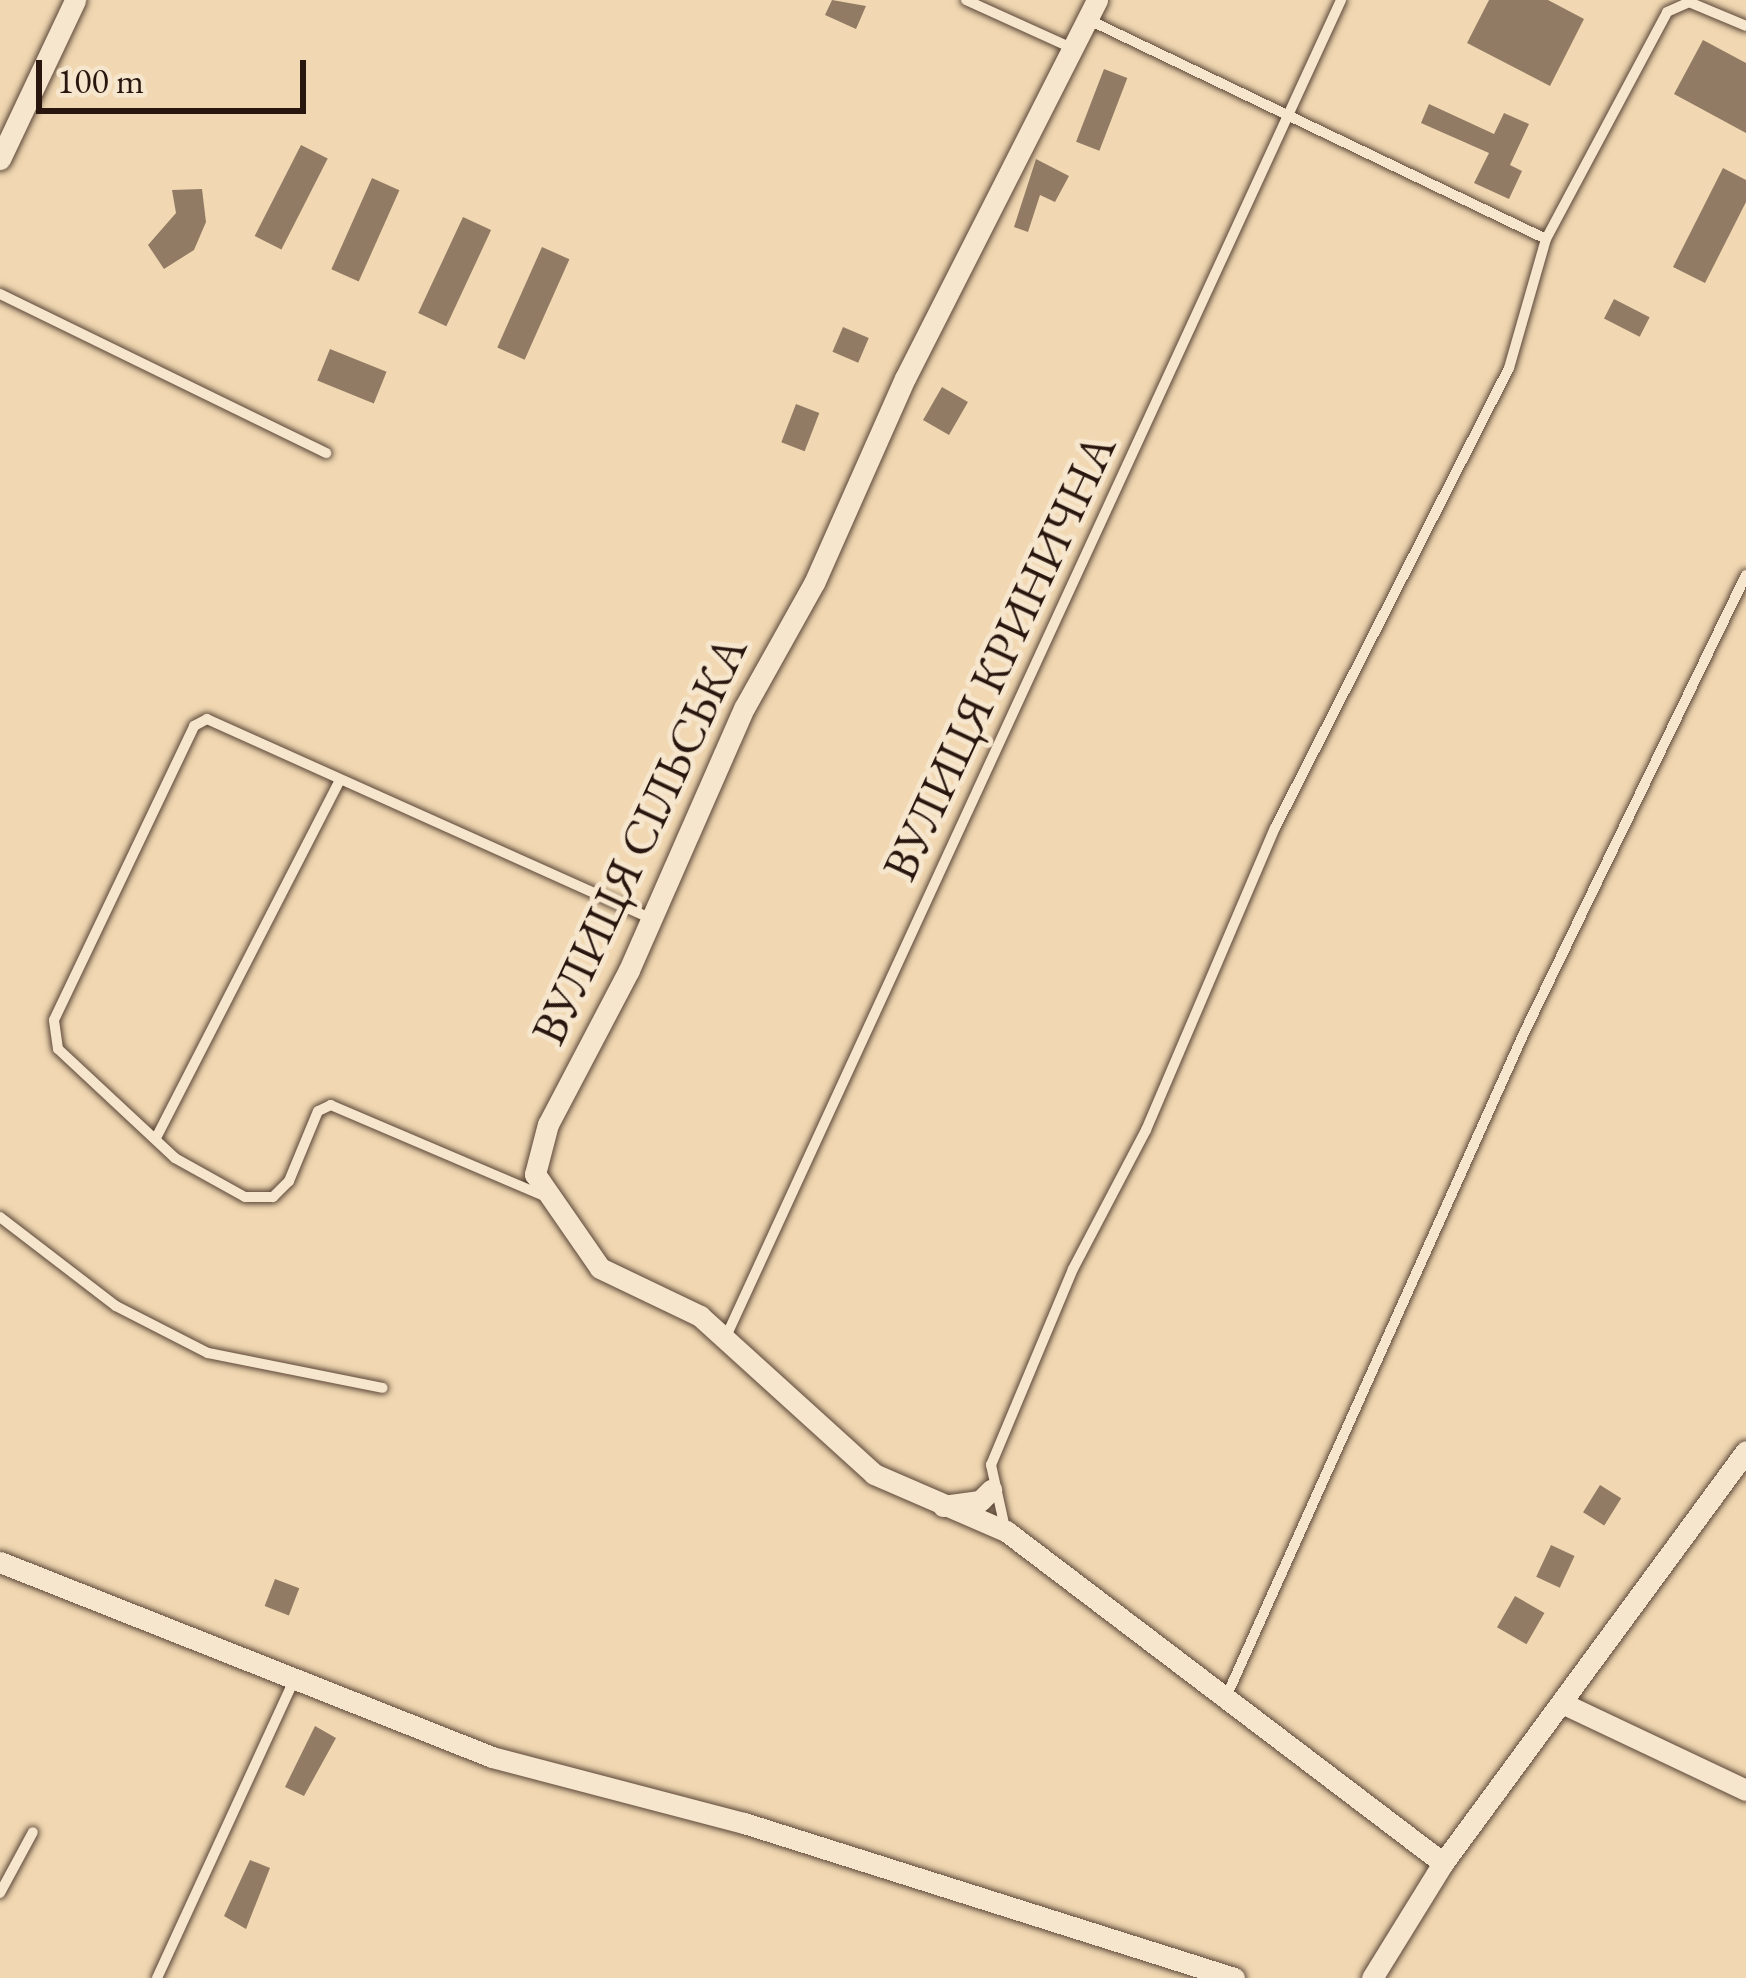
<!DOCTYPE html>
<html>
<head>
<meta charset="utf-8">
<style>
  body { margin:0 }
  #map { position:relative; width:1746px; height:1978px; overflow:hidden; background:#f1d8b2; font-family:"EB Garamond",serif }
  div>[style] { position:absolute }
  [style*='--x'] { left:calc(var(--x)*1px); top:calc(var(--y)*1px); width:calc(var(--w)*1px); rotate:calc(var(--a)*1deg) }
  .building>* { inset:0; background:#917b64; transform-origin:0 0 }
  .roads { filter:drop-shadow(0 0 3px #5b4638) drop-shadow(0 0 3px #5b4638) }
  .lane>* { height:10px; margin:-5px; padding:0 5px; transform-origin:5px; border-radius:5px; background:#f6e6cd }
  .street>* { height:21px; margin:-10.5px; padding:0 10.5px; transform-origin:10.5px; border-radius:10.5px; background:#f6e6cd }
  span { translate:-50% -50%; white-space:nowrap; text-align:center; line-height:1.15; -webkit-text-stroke:10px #f6e6cd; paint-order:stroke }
  .street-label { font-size:48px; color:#29160f }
  .scale { position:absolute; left:36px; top:60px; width:270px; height:54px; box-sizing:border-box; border:6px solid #29160f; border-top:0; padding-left:15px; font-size:36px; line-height:42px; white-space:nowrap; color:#29160f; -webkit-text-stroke:9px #f6e6cd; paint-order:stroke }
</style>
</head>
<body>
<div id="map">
  <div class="building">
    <div style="clip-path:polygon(832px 0,866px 6px,856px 29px,825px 15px)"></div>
    <div style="clip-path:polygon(1489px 0,1548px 0,1584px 19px,1550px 86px,1467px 43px)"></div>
    <div style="clip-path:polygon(1703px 40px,1746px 63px,1746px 133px,1674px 94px)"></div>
    <div style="left:1104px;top:69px;width:25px;height:78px;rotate:21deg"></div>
    <div style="clip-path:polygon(1429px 104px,1494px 134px,1504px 113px,1529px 124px,1510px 165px,1522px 171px,1509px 199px,1474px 183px,1489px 153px,1421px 123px)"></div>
    <div style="left:301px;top:145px;width:30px;height:102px;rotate:27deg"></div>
    <div style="clip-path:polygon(1036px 159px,1069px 176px,1055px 202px,1040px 195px,1028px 232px,1014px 227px)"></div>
    <div style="clip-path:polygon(1723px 168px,1746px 180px,1746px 202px,1705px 283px,1673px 267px)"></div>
    <div style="left:372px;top:178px;width:30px;height:100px;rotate:24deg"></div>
    <div style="clip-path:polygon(202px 189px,206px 222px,194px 250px,164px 269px,148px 245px,176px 213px,172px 190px)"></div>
    <div style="left:463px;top:217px;width:31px;height:106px;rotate:25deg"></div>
    <div style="left:542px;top:247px;width:30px;height:110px;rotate:24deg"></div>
    <div style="left:1614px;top:299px;width:40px;height:22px;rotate:27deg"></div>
    <div style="left:843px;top:327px;width:28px;height:27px;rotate:23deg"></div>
    <div style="left:330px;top:349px;width:61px;height:34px;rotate:22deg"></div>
    <div style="left:942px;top:387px;width:30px;height:38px;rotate:30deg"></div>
    <div style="left:796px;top:404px;width:25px;height:41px;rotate:21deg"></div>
    <div style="left:1600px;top:1485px;width:25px;height:32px;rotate:32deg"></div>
    <div style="left:1551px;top:1545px;width:26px;height:35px;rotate:25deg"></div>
    <div style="left:275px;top:1579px;width:26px;height:29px;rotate:21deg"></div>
    <div style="left:1515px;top:1596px;width:34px;height:36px;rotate:30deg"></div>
    <div style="clip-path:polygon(315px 1726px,336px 1738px,304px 1796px,285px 1787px)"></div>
    <div style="clip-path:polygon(250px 1860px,270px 1868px,246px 1929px,224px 1916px)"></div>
  </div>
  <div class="roads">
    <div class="lane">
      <div style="--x:966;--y:0;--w:116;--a:24.4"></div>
      <div style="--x:1087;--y:19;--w:509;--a:25.61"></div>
      <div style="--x:0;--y:294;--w:363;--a:26"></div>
      <div style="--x:157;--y:1136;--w:400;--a:-62.8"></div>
      <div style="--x:544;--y:1196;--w:232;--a:-156.9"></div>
      <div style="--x:331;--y:1105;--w:14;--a:155"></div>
      <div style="--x:318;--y:1111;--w:76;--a:112.5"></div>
      <div style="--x:289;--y:1181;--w:23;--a:135"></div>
      <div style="--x:273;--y:1197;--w:28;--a:180"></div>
      <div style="--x:245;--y:1197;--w:80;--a:-150.9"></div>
      <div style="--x:175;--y:1158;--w:160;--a:-137"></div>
      <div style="--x:58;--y:1049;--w:29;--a:-98"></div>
      <div style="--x:54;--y:1020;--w:326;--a:-64.5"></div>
      <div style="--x:194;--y:726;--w:15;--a:-28"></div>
      <div style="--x:207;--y:719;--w:485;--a:24.2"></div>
      <div style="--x:0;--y:1217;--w:146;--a:37.5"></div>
      <div style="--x:116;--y:1306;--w:103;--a:27.1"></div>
      <div style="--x:208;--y:1353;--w:178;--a:11.3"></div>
      <div style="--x:724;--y:1341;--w:1476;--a:-65.29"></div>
      <div style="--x:1005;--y:1528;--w:65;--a:-102.5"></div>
      <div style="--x:991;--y:1465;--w:212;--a:-67.3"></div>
      <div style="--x:1073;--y:1269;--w:157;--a:-62.3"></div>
      <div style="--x:1146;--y:1130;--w:328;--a:-66.9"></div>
      <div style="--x:1275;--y:828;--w:516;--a:-63.04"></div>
      <div style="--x:1509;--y:368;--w:134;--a:-74"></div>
      <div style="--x:1546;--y:239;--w:257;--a:-61.9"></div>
      <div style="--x:1667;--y:12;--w:24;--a:-24"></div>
      <div style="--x:1689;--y:2;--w:62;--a:22.8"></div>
      <div style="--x:1227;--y:1695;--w:726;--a:-65.84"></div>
      <div style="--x:1524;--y:1033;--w:509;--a:-64.14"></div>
      <div style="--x:0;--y:1893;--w:69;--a:-61.6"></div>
      <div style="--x:157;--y:1978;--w:330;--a:-65.3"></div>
    </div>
    <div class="street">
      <div style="--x:1097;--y:0;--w:424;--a:116.9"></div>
      <div style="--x:905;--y:378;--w:224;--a:113.9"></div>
      <div style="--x:814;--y:583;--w:143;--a:119.2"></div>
      <div style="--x:744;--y:708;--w:286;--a:113.7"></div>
      <div style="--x:629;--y:970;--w:174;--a:117.7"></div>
      <div style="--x:548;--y:1124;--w:52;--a:104.6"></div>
      <div style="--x:535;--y:1174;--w:114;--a:55.3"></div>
      <div style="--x:600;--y:1268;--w:111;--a:25.6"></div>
      <div style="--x:700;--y:1316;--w:235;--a:42.2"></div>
      <div style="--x:874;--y:1474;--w:144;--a:23.4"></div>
      <div style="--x:1006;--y:1531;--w:549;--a:37.22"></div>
      <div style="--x:0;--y:159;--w:176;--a:-64.7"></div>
      <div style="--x:943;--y:1506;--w:37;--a:-8"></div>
      <div style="--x:980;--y:1501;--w:16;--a:-45"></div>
      <div style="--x:0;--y:1562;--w:529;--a:21.62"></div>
      <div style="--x:492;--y:1757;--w:260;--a:14.7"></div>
      <div style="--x:744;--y:1823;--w:514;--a:17.55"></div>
      <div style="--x:1562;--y:1703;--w:204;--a:25.3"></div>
      <div style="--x:1372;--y:1978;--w:135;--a:-58.3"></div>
      <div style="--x:1443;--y:1863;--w:511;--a:-53.67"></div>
    </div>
  </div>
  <div class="street-label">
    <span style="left:999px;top:657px;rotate:-65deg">ВУЛИЦЯ КРИНИЧНА</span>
    <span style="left:639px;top:840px;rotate:-65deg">ВУЛИЦЯ СІЛЬСЬКА</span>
  </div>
  <div class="scale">100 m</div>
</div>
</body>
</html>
